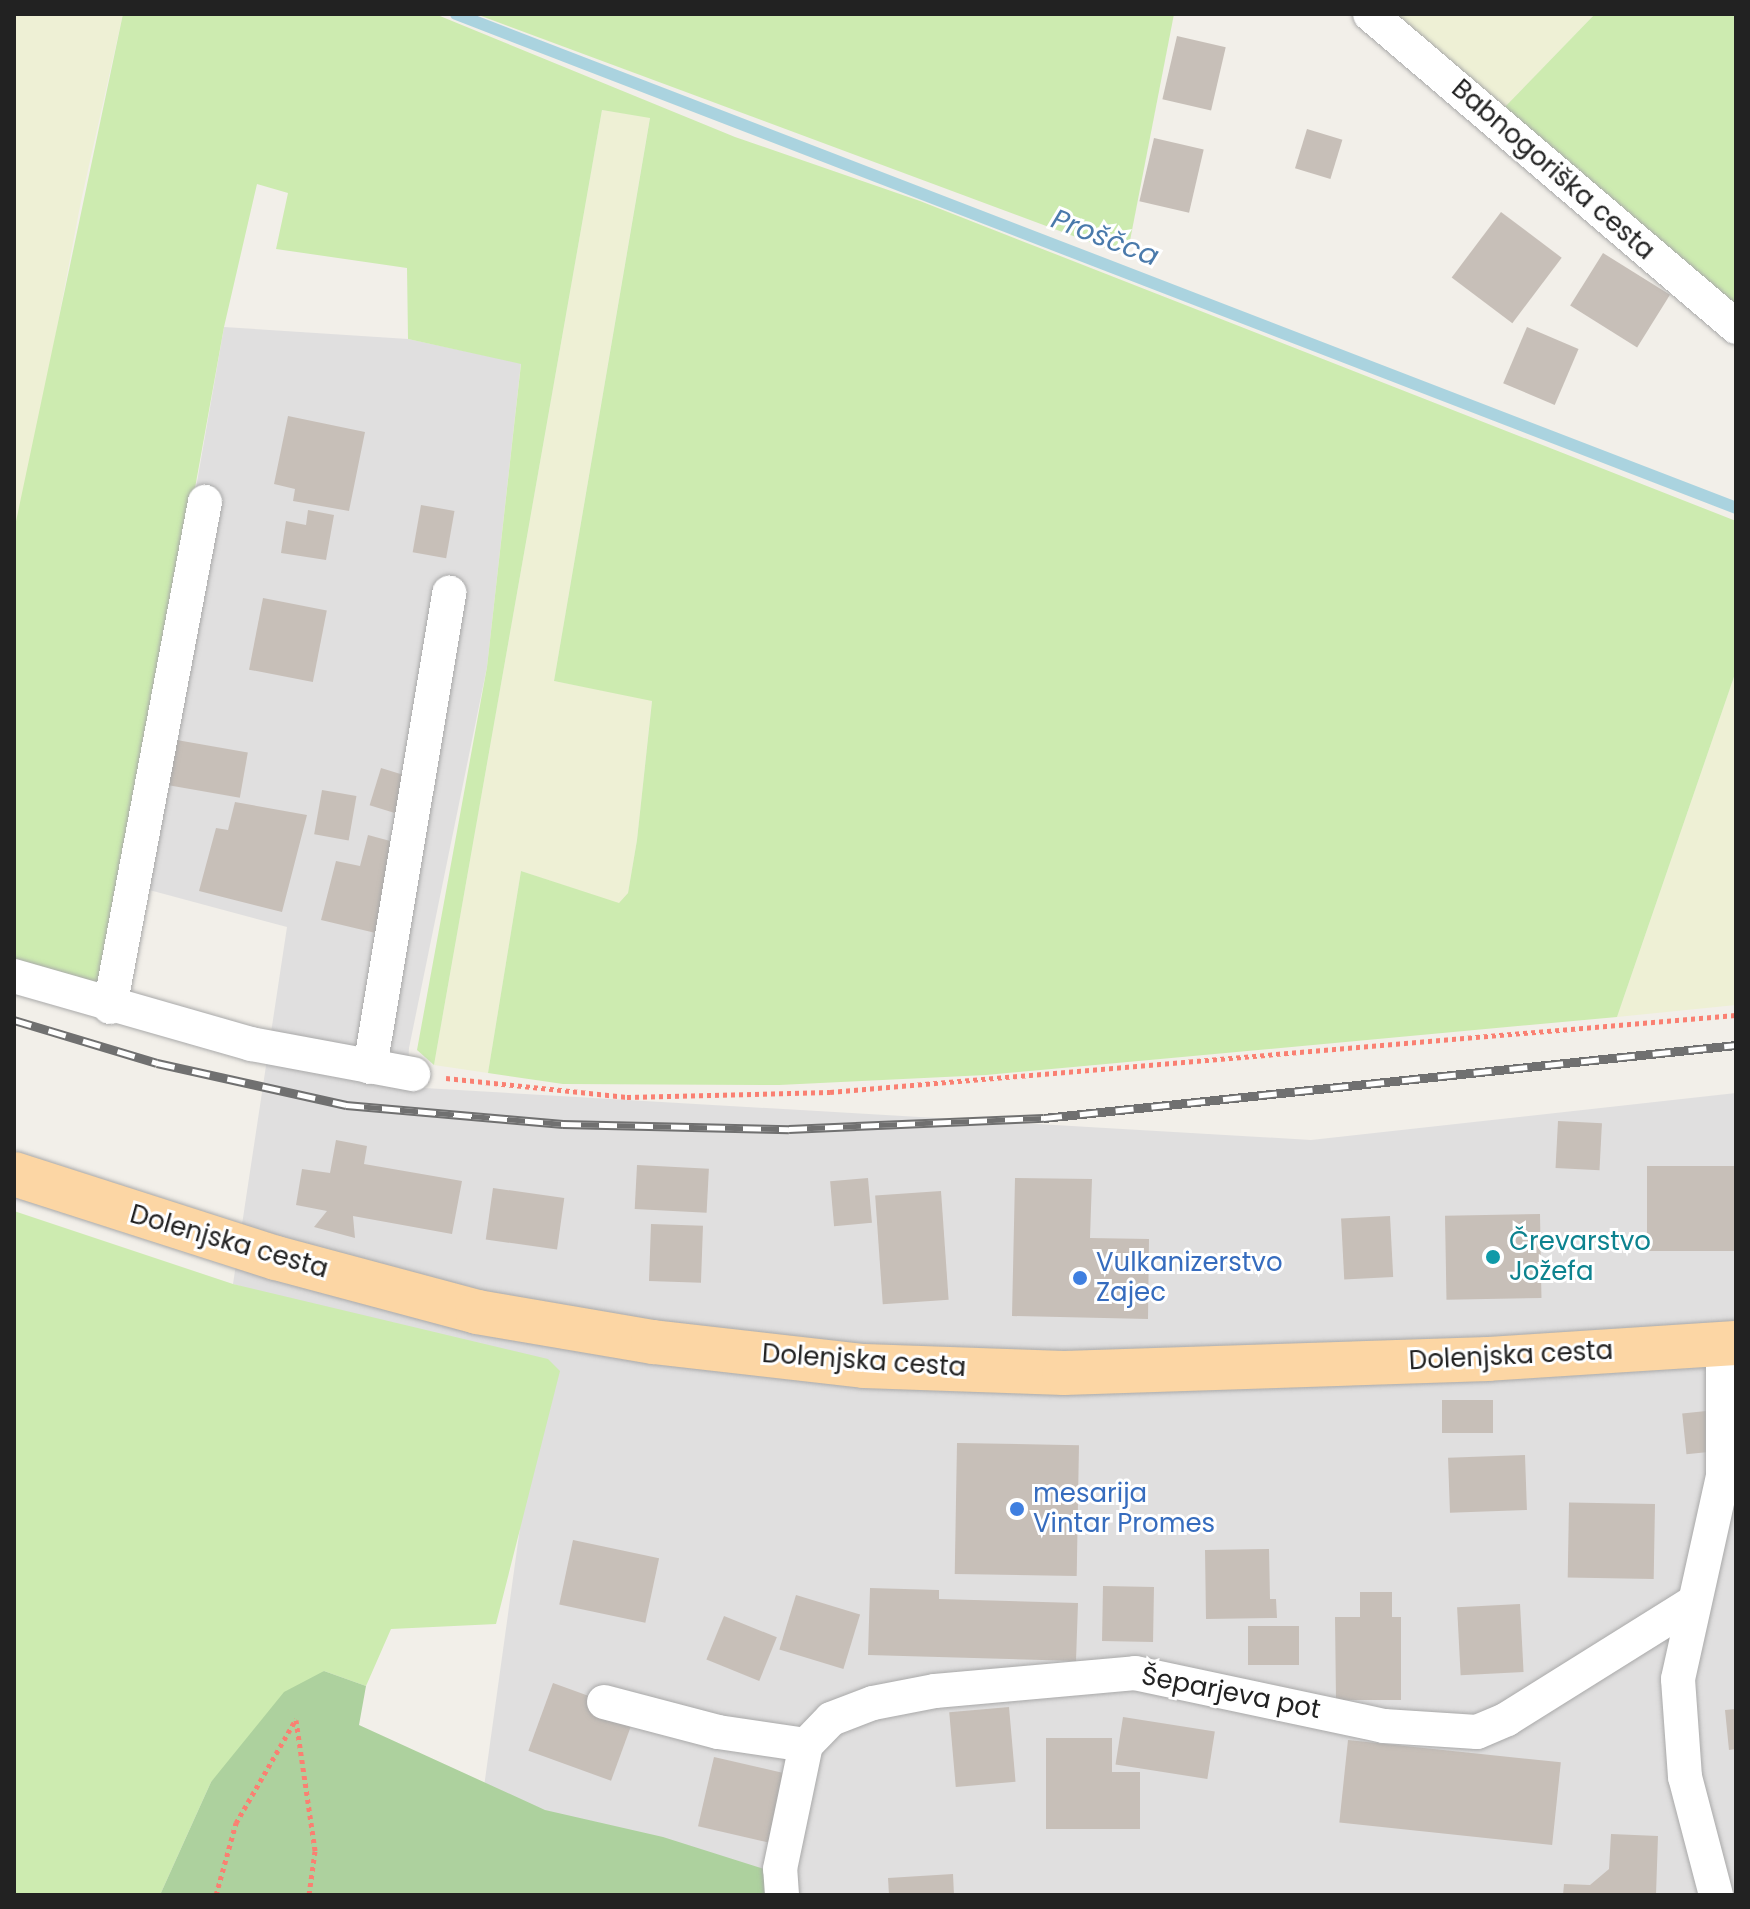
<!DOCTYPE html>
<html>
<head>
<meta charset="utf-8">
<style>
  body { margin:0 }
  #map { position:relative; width:1750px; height:1909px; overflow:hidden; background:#f2efe9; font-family:Poppins,sans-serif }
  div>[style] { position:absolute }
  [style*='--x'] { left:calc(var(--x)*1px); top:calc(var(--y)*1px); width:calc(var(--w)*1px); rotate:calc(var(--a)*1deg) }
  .residential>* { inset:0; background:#e0dfdf }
  .farmland>* { inset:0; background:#eef0d5 }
  .grass>* { inset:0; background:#cdebb0 }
  .forest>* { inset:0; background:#add19e }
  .stream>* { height:12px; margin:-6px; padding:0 6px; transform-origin:6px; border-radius:6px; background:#aad3df }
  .building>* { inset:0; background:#c7bfb8; transform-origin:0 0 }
  .path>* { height:5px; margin-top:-2.5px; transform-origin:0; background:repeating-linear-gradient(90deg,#fa8072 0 4px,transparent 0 8px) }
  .roads { filter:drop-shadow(0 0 2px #a9a9a9) drop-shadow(0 0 2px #a9a9a9) }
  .minor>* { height:34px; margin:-17px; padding:0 17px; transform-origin:17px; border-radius:17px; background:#fff }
  .primary>* { height:44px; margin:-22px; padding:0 22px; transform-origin:22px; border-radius:22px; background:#fcd6a4 }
  .rail>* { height:9px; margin-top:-4.5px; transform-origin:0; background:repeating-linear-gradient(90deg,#fff 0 18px,#707070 0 36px); box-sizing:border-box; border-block:2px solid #707070 }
  .dots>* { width:22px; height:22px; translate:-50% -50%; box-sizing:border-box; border:4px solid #fff; border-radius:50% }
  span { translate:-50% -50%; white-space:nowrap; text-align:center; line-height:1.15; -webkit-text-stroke:6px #fff; paint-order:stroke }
  .street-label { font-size:26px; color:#222 }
  .culture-label { font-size:26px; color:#0d838f }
  .left { translate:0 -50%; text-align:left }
  .shop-label { font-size:26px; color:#366cbe }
  .water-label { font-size:28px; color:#4a7aab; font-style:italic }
  .frame { position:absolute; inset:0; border:16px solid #222; pointer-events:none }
</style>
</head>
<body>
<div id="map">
  <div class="residential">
    <div style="clip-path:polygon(224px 327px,408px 339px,521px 363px,487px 667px,409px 1048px,407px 1087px,1311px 1140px,1736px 1093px,1736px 1895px,791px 1895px,483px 1794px,539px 1391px,322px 1310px,233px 1284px,287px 927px,127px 884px)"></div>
  </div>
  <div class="farmland">
    <div style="clip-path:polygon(14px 14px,123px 14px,81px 201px,14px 554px)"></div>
    <div style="clip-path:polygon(1381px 14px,1595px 14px,1501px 111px)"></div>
    <div style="clip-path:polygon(602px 110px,650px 117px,554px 681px,652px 700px,637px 840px,628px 893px,619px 904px,521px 871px,488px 1073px,434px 1065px)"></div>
    <div style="clip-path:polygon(1736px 671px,1736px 1005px,1617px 1017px)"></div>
  </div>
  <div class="grass">
    <div style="clip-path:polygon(123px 14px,435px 14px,735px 137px,920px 201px,1736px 521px,1736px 671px,1617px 1017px,986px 1075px,779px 1085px,563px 1084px,488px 1073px,521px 871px,619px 903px,628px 893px,637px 840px,652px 701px,554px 681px,650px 118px,602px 110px,434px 1065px,417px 1050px,487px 667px,521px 364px,408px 339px,407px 268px,276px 249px,288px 193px,257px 184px,224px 327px,106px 982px,90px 986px,14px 966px,14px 531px)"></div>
    <div style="clip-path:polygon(476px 14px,1174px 14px,1127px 256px)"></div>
    <div style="clip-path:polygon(1595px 14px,1736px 14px,1736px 309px,1501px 111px)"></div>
    <div style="clip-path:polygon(14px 1211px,233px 1284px,548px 1359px,560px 1371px,496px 1624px,391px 1629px,366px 1686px,324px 1671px,211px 1782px,160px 1895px,14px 1895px)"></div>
  </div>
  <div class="forest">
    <div style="clip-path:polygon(324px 1671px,366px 1686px,359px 1725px,545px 1810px,663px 1837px,770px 1871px,768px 1895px,160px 1895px,211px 1782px,284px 1692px)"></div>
  </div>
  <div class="stream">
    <div style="--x:456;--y:14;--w:1372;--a:21.1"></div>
  </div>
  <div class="building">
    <div style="left:1177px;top:36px;width:50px;height:65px;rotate:13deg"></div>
    <div style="left:1307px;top:129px;width:37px;height:41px;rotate:17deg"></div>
    <div style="left:1154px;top:138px;width:51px;height:65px;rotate:13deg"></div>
    <div style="left:1501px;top:212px;width:76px;height:82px;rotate:37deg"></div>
    <div style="left:1603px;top:253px;width:79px;height:62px;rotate:32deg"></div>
    <div style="left:1527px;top:327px;width:56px;height:61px;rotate:23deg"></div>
    <div style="clip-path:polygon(288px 416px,365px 432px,349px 511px,293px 501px,295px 489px,274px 484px)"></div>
    <div style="left:421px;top:505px;width:34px;height:48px;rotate:10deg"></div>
    <div style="clip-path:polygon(308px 510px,334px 515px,326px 560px,281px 553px,286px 521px,306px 525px)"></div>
    <div style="left:263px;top:598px;width:65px;height:73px;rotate:11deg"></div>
    <div style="left:171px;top:739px;width:78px;height:46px;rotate:10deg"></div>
    <div style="left:381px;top:768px;width:28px;height:39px;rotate:17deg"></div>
    <div style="left:322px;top:790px;width:35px;height:45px;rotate:10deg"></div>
    <div style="clip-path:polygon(235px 802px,307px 815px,282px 912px,199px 891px,216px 828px,228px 830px)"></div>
    <div style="clip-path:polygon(368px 835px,405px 845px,384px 935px,321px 920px,336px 861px,360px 866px)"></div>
    <div style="left:1558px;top:1121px;width:44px;height:47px;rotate:3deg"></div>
    <div style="clip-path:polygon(336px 1140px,367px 1146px,364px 1164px,462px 1181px,452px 1234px,353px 1216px,355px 1238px,314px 1227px,327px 1211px,296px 1205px,302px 1169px,330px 1173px)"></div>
    <div style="left:637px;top:1165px;width:72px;height:44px;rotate:3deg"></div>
    <div style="left:1736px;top:1166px;width:85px;height:89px;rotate:90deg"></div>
    <div style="left:868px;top:1178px;width:45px;height:38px;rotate:85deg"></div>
    <div style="clip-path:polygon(1015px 1178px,1092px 1179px,1090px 1238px,1149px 1239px,1148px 1319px,1012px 1316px)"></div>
    <div style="left:493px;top:1188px;width:72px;height:52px;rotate:8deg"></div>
    <div style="left:941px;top:1191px;width:109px;height:66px;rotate:86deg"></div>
    <div style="left:1540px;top:1214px;width:84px;height:95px;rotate:89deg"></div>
    <div style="left:1390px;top:1216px;width:61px;height:49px;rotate:87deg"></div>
    <div style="left:651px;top:1224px;width:52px;height:57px;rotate:2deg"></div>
    <div style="left:1442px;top:1400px;width:51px;height:33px"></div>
    <div style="left:1716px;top:1410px;width:41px;height:34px;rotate:84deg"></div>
    <div style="left:957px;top:1443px;width:122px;height:131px;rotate:1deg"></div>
    <div style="left:1525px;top:1455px;width:55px;height:77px;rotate:88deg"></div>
    <div style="left:1655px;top:1504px;width:75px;height:86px;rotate:91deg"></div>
    <div style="left:573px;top:1540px;width:88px;height:66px;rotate:12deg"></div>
    <div style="clip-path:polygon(1269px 1549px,1270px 1599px,1276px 1599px,1277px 1618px,1206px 1619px,1205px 1550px)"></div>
    <div style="left:1103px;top:1586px;width:51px;height:55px;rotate:1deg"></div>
    <div style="clip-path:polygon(870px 1588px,939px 1590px,939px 1599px,1078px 1603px,1076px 1661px,868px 1655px)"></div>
    <div style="clip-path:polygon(1360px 1592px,1392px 1592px,1392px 1617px,1401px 1617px,1401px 1700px,1336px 1700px,1335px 1617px,1360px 1617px)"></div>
    <div style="left:796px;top:1595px;width:67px;height:57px;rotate:17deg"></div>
    <div style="left:1520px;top:1604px;width:68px;height:63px;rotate:87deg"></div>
    <div style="left:724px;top:1616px;width:57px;height:47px;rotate:22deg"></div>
    <div style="left:1299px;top:1626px;width:39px;height:51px;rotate:90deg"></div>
    <div style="left:553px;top:1683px;width:88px;height:72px;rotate:20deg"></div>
    <div style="left:1009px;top:1707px;width:75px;height:60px;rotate:85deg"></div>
    <div style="clip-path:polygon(1736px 1709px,1736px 1749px,1729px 1750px,1725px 1710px)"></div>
    <div style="left:1123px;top:1717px;width:93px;height:48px;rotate:9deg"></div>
    <div style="clip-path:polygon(1046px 1738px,1112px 1738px,1112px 1772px,1140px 1772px,1140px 1829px,1046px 1829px)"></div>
    <div style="left:1348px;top:1740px;width:214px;height:83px;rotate:6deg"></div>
    <div style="left:714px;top:1757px;width:79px;height:71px;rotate:13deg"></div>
    <div style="clip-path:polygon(1611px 1834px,1658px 1836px,1656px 1895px,1563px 1895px,1564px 1884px,1590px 1885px,1609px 1869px)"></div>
    <div style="clip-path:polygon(953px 1874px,954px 1895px,889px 1895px,888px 1878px)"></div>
  </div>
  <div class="path">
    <div style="--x:446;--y:1078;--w:182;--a:6"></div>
    <div style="--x:627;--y:1097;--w:203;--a:-1.4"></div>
    <div style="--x:830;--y:1092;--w:909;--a:-4.86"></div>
    <div style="--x:296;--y:1720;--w:132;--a:81.7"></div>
    <div style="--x:315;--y:1851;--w:44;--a:97.8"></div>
    <div style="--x:216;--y:1895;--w:75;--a:-74.5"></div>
    <div style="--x:236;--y:1823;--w:120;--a:-60"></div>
  </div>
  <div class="roads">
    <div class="minor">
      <div style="--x:1370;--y:14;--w:482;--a:40.5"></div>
      <div style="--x:14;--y:976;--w:247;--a:16"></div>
      <div style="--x:251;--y:1044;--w:165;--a:10.5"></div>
      <div style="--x:110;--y:1007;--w:514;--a:-79.35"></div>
      <div style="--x:370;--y:1067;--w:481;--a:-80.5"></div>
      <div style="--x:604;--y:1702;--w:118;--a:14.7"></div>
      <div style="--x:718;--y:1732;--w:89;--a:8.4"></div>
      <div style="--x:782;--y:1895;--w:26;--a:-94"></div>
      <div style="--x:780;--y:1869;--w:127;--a:-78.2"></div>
      <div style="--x:806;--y:1745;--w:36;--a:-46"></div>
      <div style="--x:831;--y:1719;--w:45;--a:-20.9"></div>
      <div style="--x:873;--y:1703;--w:63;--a:-11"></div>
      <div style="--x:935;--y:1691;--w:201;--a:-5.1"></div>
      <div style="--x:1135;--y:1673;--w:255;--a:12"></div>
      <div style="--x:1384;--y:1726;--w:93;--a:3.7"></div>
      <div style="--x:1477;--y:1732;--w:33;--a:-23"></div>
      <div style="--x:1507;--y:1719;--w:217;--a:-32"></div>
      <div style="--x:1716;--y:1895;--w:122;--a:-104.7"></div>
      <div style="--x:1685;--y:1777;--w:98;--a:-94.1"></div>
      <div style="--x:1678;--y:1679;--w:208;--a:-77.5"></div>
      <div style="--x:1723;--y:1476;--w:132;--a:-90"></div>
    </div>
    <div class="primary">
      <div style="--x:14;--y:1174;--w:275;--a:17.8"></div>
      <div style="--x:276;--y:1258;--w:208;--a:15"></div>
      <div style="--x:477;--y:1312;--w:179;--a:9.7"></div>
      <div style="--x:653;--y:1342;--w:212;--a:6.5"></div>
      <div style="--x:864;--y:1366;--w:200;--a:2"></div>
      <div style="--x:1064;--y:1373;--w:424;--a:-1.9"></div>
      <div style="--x:1488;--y:1359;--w:249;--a:-3.7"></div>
    </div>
  </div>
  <div class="rail">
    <div style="--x:14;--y:1020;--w:149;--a:16.7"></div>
    <div style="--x:157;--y:1063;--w:194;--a:12.5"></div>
    <div style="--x:346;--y:1105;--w:218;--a:5"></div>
    <div style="--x:563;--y:1124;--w:226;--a:1.3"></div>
    <div style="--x:789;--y:1129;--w:255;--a:-2.5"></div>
    <div style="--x:1044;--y:1118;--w:696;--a:-6.02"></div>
  </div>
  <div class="dots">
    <div style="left:1493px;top:1257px;background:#0f9aa8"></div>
    <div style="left:1080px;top:1278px;background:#3f7fe0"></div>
    <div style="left:1017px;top:1509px;background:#3f7fe0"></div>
  </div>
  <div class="street-label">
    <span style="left:1553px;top:170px;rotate:41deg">Babnogoriška cesta</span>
    <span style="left:229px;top:1242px;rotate:16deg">Dolenjska cesta</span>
    <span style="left:1511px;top:1356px;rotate:-3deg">Dolenjska cesta</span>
    <span style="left:864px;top:1361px;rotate:4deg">Dolenjska cesta</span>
    <span style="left:1231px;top:1693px;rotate:11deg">Šeparjeva pot</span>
  </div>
  <div class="culture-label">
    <span class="left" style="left:1509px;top:1257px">Črevarstvo<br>Jožefa</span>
  </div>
  <div class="shop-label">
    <span class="left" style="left:1096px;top:1278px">Vulkanizerstvo<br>Zajec</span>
    <span class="left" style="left:1033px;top:1509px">mesarija<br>Vintar Promes</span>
  </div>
  <div class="water-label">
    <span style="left:1105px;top:238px;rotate:21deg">Proščca</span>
  </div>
  <div class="frame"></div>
</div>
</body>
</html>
